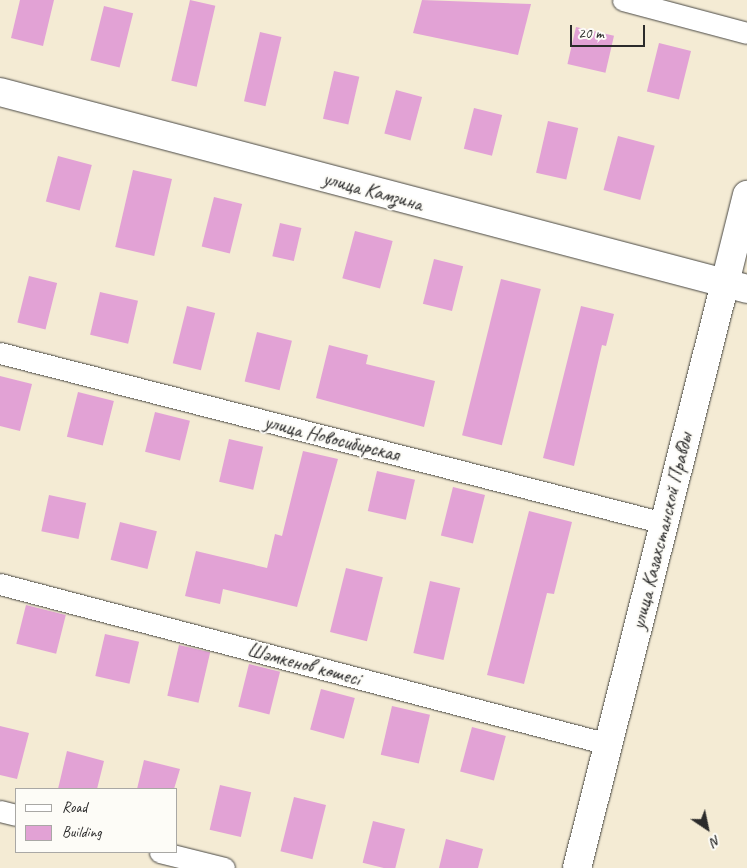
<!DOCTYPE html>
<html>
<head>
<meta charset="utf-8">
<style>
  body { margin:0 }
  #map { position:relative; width:747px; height:868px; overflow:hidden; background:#f4ebd4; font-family:Caveat,sans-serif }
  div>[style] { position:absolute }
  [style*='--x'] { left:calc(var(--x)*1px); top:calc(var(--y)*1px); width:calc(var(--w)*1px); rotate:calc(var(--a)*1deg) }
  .building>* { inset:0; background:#e2a2d5; transform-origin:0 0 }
  .roads { filter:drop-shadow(0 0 1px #494844) drop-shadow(0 0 1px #494844) }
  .minor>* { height:21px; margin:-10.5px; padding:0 10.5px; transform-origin:10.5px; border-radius:10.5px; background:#fff }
  .tertiary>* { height:28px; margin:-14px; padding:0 14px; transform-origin:14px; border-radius:14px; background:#fff }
  .secondary>* { height:28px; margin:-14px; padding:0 14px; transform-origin:14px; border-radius:14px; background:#fff }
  span { translate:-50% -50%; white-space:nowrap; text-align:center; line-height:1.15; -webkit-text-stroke:4px #fdfcf7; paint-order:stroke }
  .street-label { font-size:20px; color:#2b2b2b }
  .legend { position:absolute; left:15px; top:788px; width:162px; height:65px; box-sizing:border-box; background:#fdfcf7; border:1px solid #a9a8a5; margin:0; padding:6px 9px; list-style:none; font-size:15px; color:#2b2b2b }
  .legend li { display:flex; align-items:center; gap:10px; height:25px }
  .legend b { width:25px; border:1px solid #a9a8a5 }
  .north { position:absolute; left:682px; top:803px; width:50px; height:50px; -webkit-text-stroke:4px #fdfcf7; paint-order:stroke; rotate:146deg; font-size:14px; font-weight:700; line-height:20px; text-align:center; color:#2b2b2b }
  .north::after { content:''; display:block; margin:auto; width:18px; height:22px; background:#2b2b2b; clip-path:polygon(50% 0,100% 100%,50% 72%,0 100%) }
  .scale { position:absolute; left:570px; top:25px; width:75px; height:22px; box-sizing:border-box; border:2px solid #2b2b2b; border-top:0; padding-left:6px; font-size:15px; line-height:18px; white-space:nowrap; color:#2b2b2b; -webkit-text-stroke:4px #fdfcf7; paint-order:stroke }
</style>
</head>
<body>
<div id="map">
  <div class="building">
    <div style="clip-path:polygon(20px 0,54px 0,43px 46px,11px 38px)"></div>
    <div style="left:190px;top:0;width:26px;height:83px;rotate:13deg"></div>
    <div style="clip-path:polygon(422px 0,531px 4px,518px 55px,413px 33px)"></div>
    <div style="left:104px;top:6px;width:30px;height:56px;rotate:14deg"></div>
    <div style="left:576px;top:27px;width:39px;height:38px;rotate:13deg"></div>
    <div style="left:260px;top:32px;width:22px;height:71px;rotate:13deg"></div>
    <div style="left:659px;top:43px;width:33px;height:50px;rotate:14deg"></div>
    <div style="left:334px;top:71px;width:26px;height:49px;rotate:13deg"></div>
    <div style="left:396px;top:90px;width:27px;height:45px;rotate:15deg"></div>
    <div style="left:474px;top:108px;width:29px;height:42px;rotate:14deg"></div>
    <div style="left:548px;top:121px;width:31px;height:53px;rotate:13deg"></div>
    <div style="left:618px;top:136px;width:38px;height:56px;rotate:15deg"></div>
    <div style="left:58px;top:156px;width:35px;height:47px;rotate:15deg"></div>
    <div style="left:133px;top:170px;width:40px;height:79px;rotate:13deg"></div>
    <div style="left:214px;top:197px;width:29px;height:51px;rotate:14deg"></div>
    <div style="left:280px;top:223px;width:22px;height:34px;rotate:13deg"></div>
    <div style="left:355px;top:231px;width:39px;height:49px;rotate:15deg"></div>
    <div style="left:434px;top:259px;width:30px;height:46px;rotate:14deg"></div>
    <div style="left:29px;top:276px;width:29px;height:48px;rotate:14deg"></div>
    <div style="left:501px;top:279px;width:41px;height:161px;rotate:14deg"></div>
    <div style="left:100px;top:292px;width:39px;height:44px;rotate:13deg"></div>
    <div style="left:187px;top:306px;width:29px;height:59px;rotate:14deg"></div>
    <div style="clip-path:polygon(581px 306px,614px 314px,606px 346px,602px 345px,574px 466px,543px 458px)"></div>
    <div style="left:257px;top:332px;width:36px;height:51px;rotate:14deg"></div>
    <div style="clip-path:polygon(329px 345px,368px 355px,366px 364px,435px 381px,424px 427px,316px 398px)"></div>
    <div style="clip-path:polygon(0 376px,32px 384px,20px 431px,0 426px)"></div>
    <div style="left:78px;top:392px;width:37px;height:46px;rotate:14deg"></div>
    <div style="left:155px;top:412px;width:36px;height:41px;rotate:14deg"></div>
    <div style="left:229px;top:439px;width:35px;height:44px;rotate:13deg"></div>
    <div style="clip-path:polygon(303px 451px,338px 459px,297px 607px,223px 589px,220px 604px,185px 596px,196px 551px,267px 568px,275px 534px,282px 536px)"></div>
    <div style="left:377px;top:471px;width:39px;height:41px;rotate:13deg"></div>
    <div style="left:453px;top:487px;width:33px;height:50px;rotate:14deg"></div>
    <div style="left:49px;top:495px;width:38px;height:37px;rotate:12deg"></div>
    <div style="clip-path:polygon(529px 511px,572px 522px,554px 594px,547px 593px,524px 684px,487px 675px)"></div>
    <div style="left:120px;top:522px;width:38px;height:39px;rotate:14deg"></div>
    <div style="left:346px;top:568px;width:38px;height:66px;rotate:14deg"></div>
    <div style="left:430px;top:581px;width:31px;height:74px;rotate:13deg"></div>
    <div style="left:26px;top:605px;width:41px;height:40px;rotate:14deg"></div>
    <div style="left:105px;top:634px;width:35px;height:43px;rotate:13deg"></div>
    <div style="left:179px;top:645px;width:32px;height:52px;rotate:13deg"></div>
    <div style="left:249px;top:664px;width:32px;height:44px;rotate:14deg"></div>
    <div style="left:321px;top:689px;width:35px;height:42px;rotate:15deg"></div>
    <div style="left:392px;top:706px;width:39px;height:50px;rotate:13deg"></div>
    <div style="clip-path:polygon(0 726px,29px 733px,17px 779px,0 775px)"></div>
    <div style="left:472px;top:727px;width:35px;height:46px;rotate:15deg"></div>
    <div style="clip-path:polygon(67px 751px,104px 761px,97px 789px,58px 789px)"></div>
    <div style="clip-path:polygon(144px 760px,180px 769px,174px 789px,137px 789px)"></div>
    <div style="left:220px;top:785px;width:32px;height:46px;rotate:13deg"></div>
    <div style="left:294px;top:797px;width:33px;height:56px;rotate:14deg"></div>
    <div style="left:373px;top:821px;width:33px;height:43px;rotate:14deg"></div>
    <div style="clip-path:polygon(446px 839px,483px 849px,478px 868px,439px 868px)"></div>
  </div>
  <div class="roads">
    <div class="minor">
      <div style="--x:623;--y:0;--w:128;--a:14.9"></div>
      <div style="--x:0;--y:353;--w:685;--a:14.36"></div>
      <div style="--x:0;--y:584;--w:629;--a:14.74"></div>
      <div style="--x:0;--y:811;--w:16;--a:14"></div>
      <div style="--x:160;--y:852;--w:66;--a:14"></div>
    </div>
    <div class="tertiary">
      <div style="--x:577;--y:868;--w:603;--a:-75.8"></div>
    </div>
    <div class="secondary">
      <div style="--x:0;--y:92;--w:773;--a:14.77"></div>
      <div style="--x:725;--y:283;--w:91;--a:-76"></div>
    </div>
  </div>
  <div class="street-label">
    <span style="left:373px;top:191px;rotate:15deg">улица Камзина</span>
    <span style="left:332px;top:438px;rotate:14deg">улица Новосибирская</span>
    <span style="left:662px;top:531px;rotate:-76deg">улица Казахстанской Правды</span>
    <span style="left:304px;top:664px;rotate:15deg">Шәмкенов көшесі</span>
  </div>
  <ul class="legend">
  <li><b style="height:6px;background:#fff"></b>Road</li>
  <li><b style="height:14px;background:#e2a2d5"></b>Building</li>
  </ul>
  <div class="north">N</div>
  <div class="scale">20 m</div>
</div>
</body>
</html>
